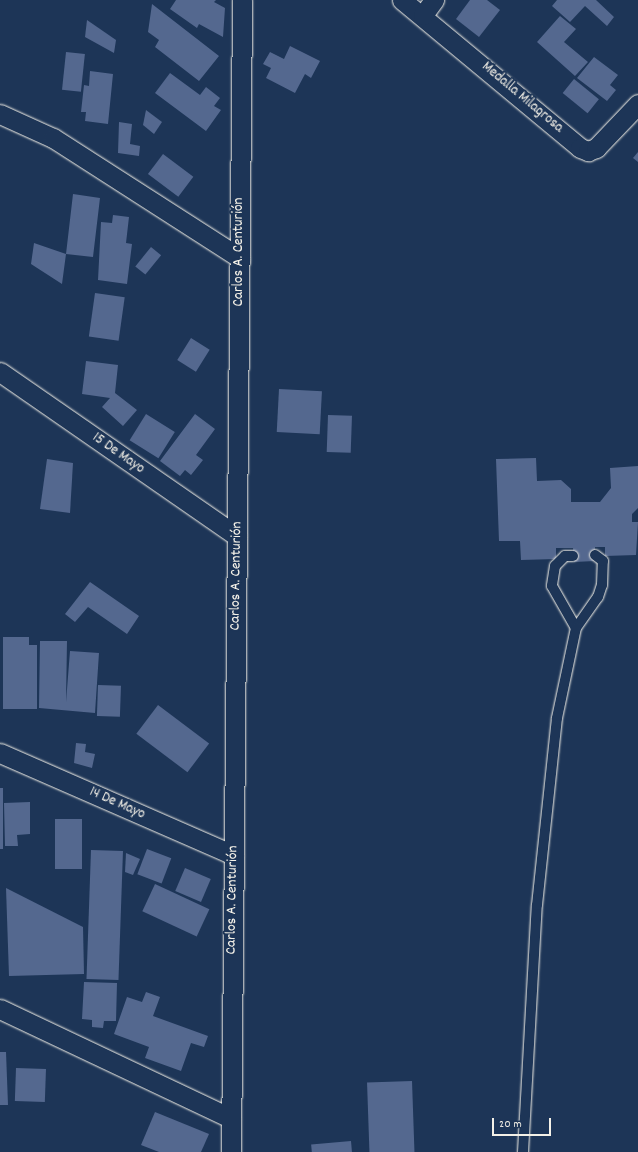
<!DOCTYPE html>
<html>
<head>
<meta charset="utf-8">
<style>
  body { margin:0 }
  #map { position:relative; width:638px; height:1152px; overflow:hidden; background:#1d3557; font-family:Dekko,sans-serif }
  div>[style] { position:absolute }
  [style*='--x'] { left:calc(var(--x)*1px); top:calc(var(--y)*1px); width:calc(var(--w)*1px); rotate:calc(var(--a)*1deg) }
  .building>* { inset:0; background:#54688f; transform-origin:0 0 }
  .roads { filter:drop-shadow(0 0 1px #f4f1e8) drop-shadow(0 0 1px #f4f1e8) }
  .service>* { height:10px; margin:-5px; padding:0 5px; transform-origin:5px; border-radius:5px; background:#1d3557 }
  .minor>* { height:19px; margin:-9.5px; padding:0 9.5px; transform-origin:9.5px; border-radius:9.5px; background:#1d3557 }
  span { translate:-50% -50%; white-space:nowrap; text-align:center; line-height:1.15; -webkit-text-stroke:4px #1d3557; paint-order:stroke }
  .street-label { font-size:15px; color:#f4f1e8 }
  .scale { position:absolute; left:492px; top:1118px; width:59px; height:18px; box-sizing:border-box; border:2px solid #f4f1e8; border-top:0; padding-left:5px; font-size:12px; line-height:14px; white-space:nowrap; color:#f4f1e8; -webkit-text-stroke:3px #1d3557; paint-order:stroke }
</style>
</head>
<body>
<div id="map">
  <div class="building">
    <div style="clip-path:polygon(176px 0,216px 0,214px 2px,225px 8px,223px 37px,199px 24px,197px 28px,170px 9px)"></div>
    <div style="clip-path:polygon(470px 0,487px 0,500px 10px,479px 37px,456px 19px)"></div>
    <div style="clip-path:polygon(557px 0,596px 0,614px 17px,607px 26px,585px 6px,570px 22px,552px 6px)"></div>
    <div style="clip-path:polygon(152px 4px,219px 56px,199px 81px,155px 47px,159px 40px,148px 32px)"></div>
    <div style="clip-path:polygon(560px 16px,576px 29px,564px 42px,588px 62px,575px 76px,537px 42px)"></div>
    <div style="clip-path:polygon(87px 20px,116px 40px,114px 53px,85px 37px)"></div>
    <div style="clip-path:polygon(290px 46px,320px 61px,311px 78px,305px 74px,295px 93px,266px 78px,271px 68px,263px 64px,270px 52px,284px 59px)"></div>
    <div style="left:66px;top:52px;width:19px;height:38px;rotate:6deg"></div>
    <div style="clip-path:polygon(594px 57px,618px 75px,610px 85px,616px 90px,607px 101px,577px 78px)"></div>
    <div style="clip-path:polygon(90px 71px,113px 74px,108px 124px,85px 121px,86px 112px,81px 112px,84px 85px,89px 86px)"></div>
    <div style="clip-path:polygon(170px 73px,200px 95px,206px 87px,220px 98px,214px 106px,221px 110px,206px 131px,155px 93px)"></div>
    <div style="left:574px;top:79px;width:32px;height:18px;rotate:39deg"></div>
    <div style="clip-path:polygon(146px 110px,162px 122px,154px 134px,143px 125px)"></div>
    <div style="clip-path:polygon(119px 122px,132px 124px,130px 144px,140px 146px,139px 156px,118px 153px)"></div>
    <div style="clip-path:polygon(638px 152px,638px 162px,633px 158px)"></div>
    <div style="left:163px;top:154px;width:38px;height:25px;rotate:37deg"></div>
    <div style="clip-path:polygon(73px 194px,100px 198px,93px 257px,66px 254px,62px 284px,31px 264px,34px 243px,66px 254px)"></div>
    <div style="clip-path:polygon(113px 215px,129px 217px,126px 243px,132px 244px,127px 284px,98px 280px,101px 222px,112px 223px)"></div>
    <div style="left:151px;top:247px;width:13px;height:25px;rotate:39deg"></div>
    <div style="left:95px;top:293px;width:30px;height:44px;rotate:8deg"></div>
    <div style="left:191px;top:338px;width:22px;height:26px;rotate:32deg"></div>
    <div style="clip-path:polygon(86px 361px,118px 365px,115px 393px,137px 410px,123px 426px,102px 407px,110px 398px,82px 394px)"></div>
    <div style="left:279px;top:389px;width:43px;height:43px;rotate:3deg"></div>
    <div style="left:146px;top:414px;width:34px;height:31px;rotate:32deg"></div>
    <div style="clip-path:polygon(195px 414px,215px 429px,196px 455px,203px 460px,191px 475px,185px 470px,180px 476px,160px 461px)"></div>
    <div style="left:328px;top:415px;width:24px;height:37px;rotate:2deg"></div>
    <div style="clip-path:polygon(536px 458px,537px 481px,561px 480px,571px 489px,571px 502px,600px 502px,611px 488px,610px 468px,638px 466px,638px 508px,632px 514px,632px 522px,638px 522px,636px 555px,605px 556px,605px 547px,595px 547px,595px 561px,574px 562px,573px 548px,556px 548px,556px 559px,521px 560px,520px 541px,499px 541px,496px 459px)"></div>
    <div style="clip-path:polygon(47px 459px,73px 463px,70px 513px,40px 509px)"></div>
    <div style="clip-path:polygon(90px 582px,139px 616px,127px 634px,88px 607px,75px 622px,65px 614px)"></div>
    <div style="clip-path:polygon(3px 637px,29px 637px,29px 645px,37px 645px,37px 709px,3px 709px)"></div>
    <div style="clip-path:polygon(40px 641px,67px 641px,66px 702px,70px 651px,99px 653px,95px 713px,39px 708px)"></div>
    <div style="left:98px;top:685px;width:23px;height:31px;rotate:2deg"></div>
    <div style="left:158px;top:705px;width:64px;height:36px;rotate:37deg"></div>
    <div style="clip-path:polygon(76px 743px,86px 744px,85px 752px,95px 754px,92px 768px,74px 763px)"></div>
    <div style="left:0;top:788px;width:3px;height:61px"></div>
    <div style="clip-path:polygon(30px 802px,30px 834px,17px 835px,18px 846px,5px 846px,4px 803px)"></div>
    <div style="left:55px;top:819px;width:27px;height:50px"></div>
    <div style="left:147px;top:849px;width:26px;height:27px;rotate:21deg"></div>
    <div style="left:91px;top:850px;width:32px;height:129px;rotate:2deg"></div>
    <div style="clip-path:polygon(126px 853px,140px 859px,133px 875px,125px 872px)"></div>
    <div style="left:185px;top:868px;width:28px;height:25px;rotate:23deg"></div>
    <div style="left:155px;top:884px;width:60px;height:30px;rotate:25deg"></div>
    <div style="clip-path:polygon(6px 888px,83px 927px,84px 974px,9px 976px)"></div>
    <div style="clip-path:polygon(84px 982px,117px 983px,116px 1021px,104px 1021px,103px 1028px,92px 1027px,92px 1020px,82px 1019px)"></div>
    <div style="clip-path:polygon(146px 992px,160px 997px,153px 1016px,208px 1036px,204px 1047px,191px 1043px,181px 1071px,145px 1058px,149px 1047px,114px 1034px,127px 997px,142px 1002px)"></div>
    <div style="clip-path:polygon(0 1052px,6px 1052px,8px 1105px,0 1105px)"></div>
    <div style="left:16px;top:1068px;width:30px;height:33px;rotate:2deg"></div>
    <div style="left:412px;top:1081px;width:71px;height:45px;rotate:88deg"></div>
    <div style="clip-path:polygon(155px 1112px,209px 1134px,201px 1152px,159px 1152px,141px 1145px)"></div>
    <div style="left:351px;top:1141px;width:11px;height:40px;rotate:85deg"></div>
  </div>
  <div class="roads">
    <div class="service">
      <div style="--x:573;--y:556;--w:8;--a:180"></div>
      <div style="--x:565;--y:556;--w:14;--a:135"></div>
      <div style="--x:555;--y:566;--w:20;--a:99"></div>
      <div style="--x:552;--y:586;--w:48;--a:60.3"></div>
      <div style="--x:576;--y:628;--w:38;--a:-55"></div>
      <div style="--x:598;--y:597;--w:13;--a:-72"></div>
      <div style="--x:602;--y:585;--w:24;--a:-88"></div>
      <div style="--x:603;--y:561;--w:10;--a:-143"></div>
      <div style="--x:523;--y:1152;--w:247;--a:-86.8"></div>
      <div style="--x:537;--y:905;--w:188;--a:-83.9"></div>
      <div style="--x:557;--y:718;--w:92;--a:-78.1"></div>
    </div>
    <div class="minor">
      <div style="--x:402;--y:0;--w:231;--a:39.7"></div>
      <div style="--x:580;--y:148;--w:9;--a:21"></div>
      <div style="--x:588;--y:151;--w:9;--a:-21"></div>
      <div style="--x:596;--y:148;--w:61;--a:-46.3"></div>
      <div style="--x:423;--y:15;--w:19;--a:-54"></div>
      <div style="--x:0;--y:114;--w:58;--a:24.4"></div>
      <div style="--x:53;--y:138;--w:222;--a:32.7"></div>
      <div style="--x:0;--y:372;--w:288;--a:34.7"></div>
      <div style="--x:0;--y:753;--w:255;--a:23.6"></div>
      <div style="--x:0;--y:1009;--w:255;--a:25.3"></div>
      <div style="--x:231;--y:1152;--w:1152;--a:-89.45"></div>
    </div>
  </div>
  <div class="street-label">
    <span style="left:522px;top:98px;rotate:40deg">Medalla Milagrosa</span>
    <span style="left:240px;top:252px;rotate:-90deg">Carlos A. Centurión</span>
    <span style="left:118px;top:454px;rotate:35deg">15 De Mayo</span>
    <span style="left:237px;top:576px;rotate:-89deg">Carlos A. Centurión</span>
    <span style="left:117px;top:804px;rotate:24deg">14 De Mayo</span>
    <span style="left:233px;top:900px;rotate:-89deg">Carlos A. Centurión</span>
  </div>
  <div class="scale">20 m</div>
</div>
</body>
</html>
